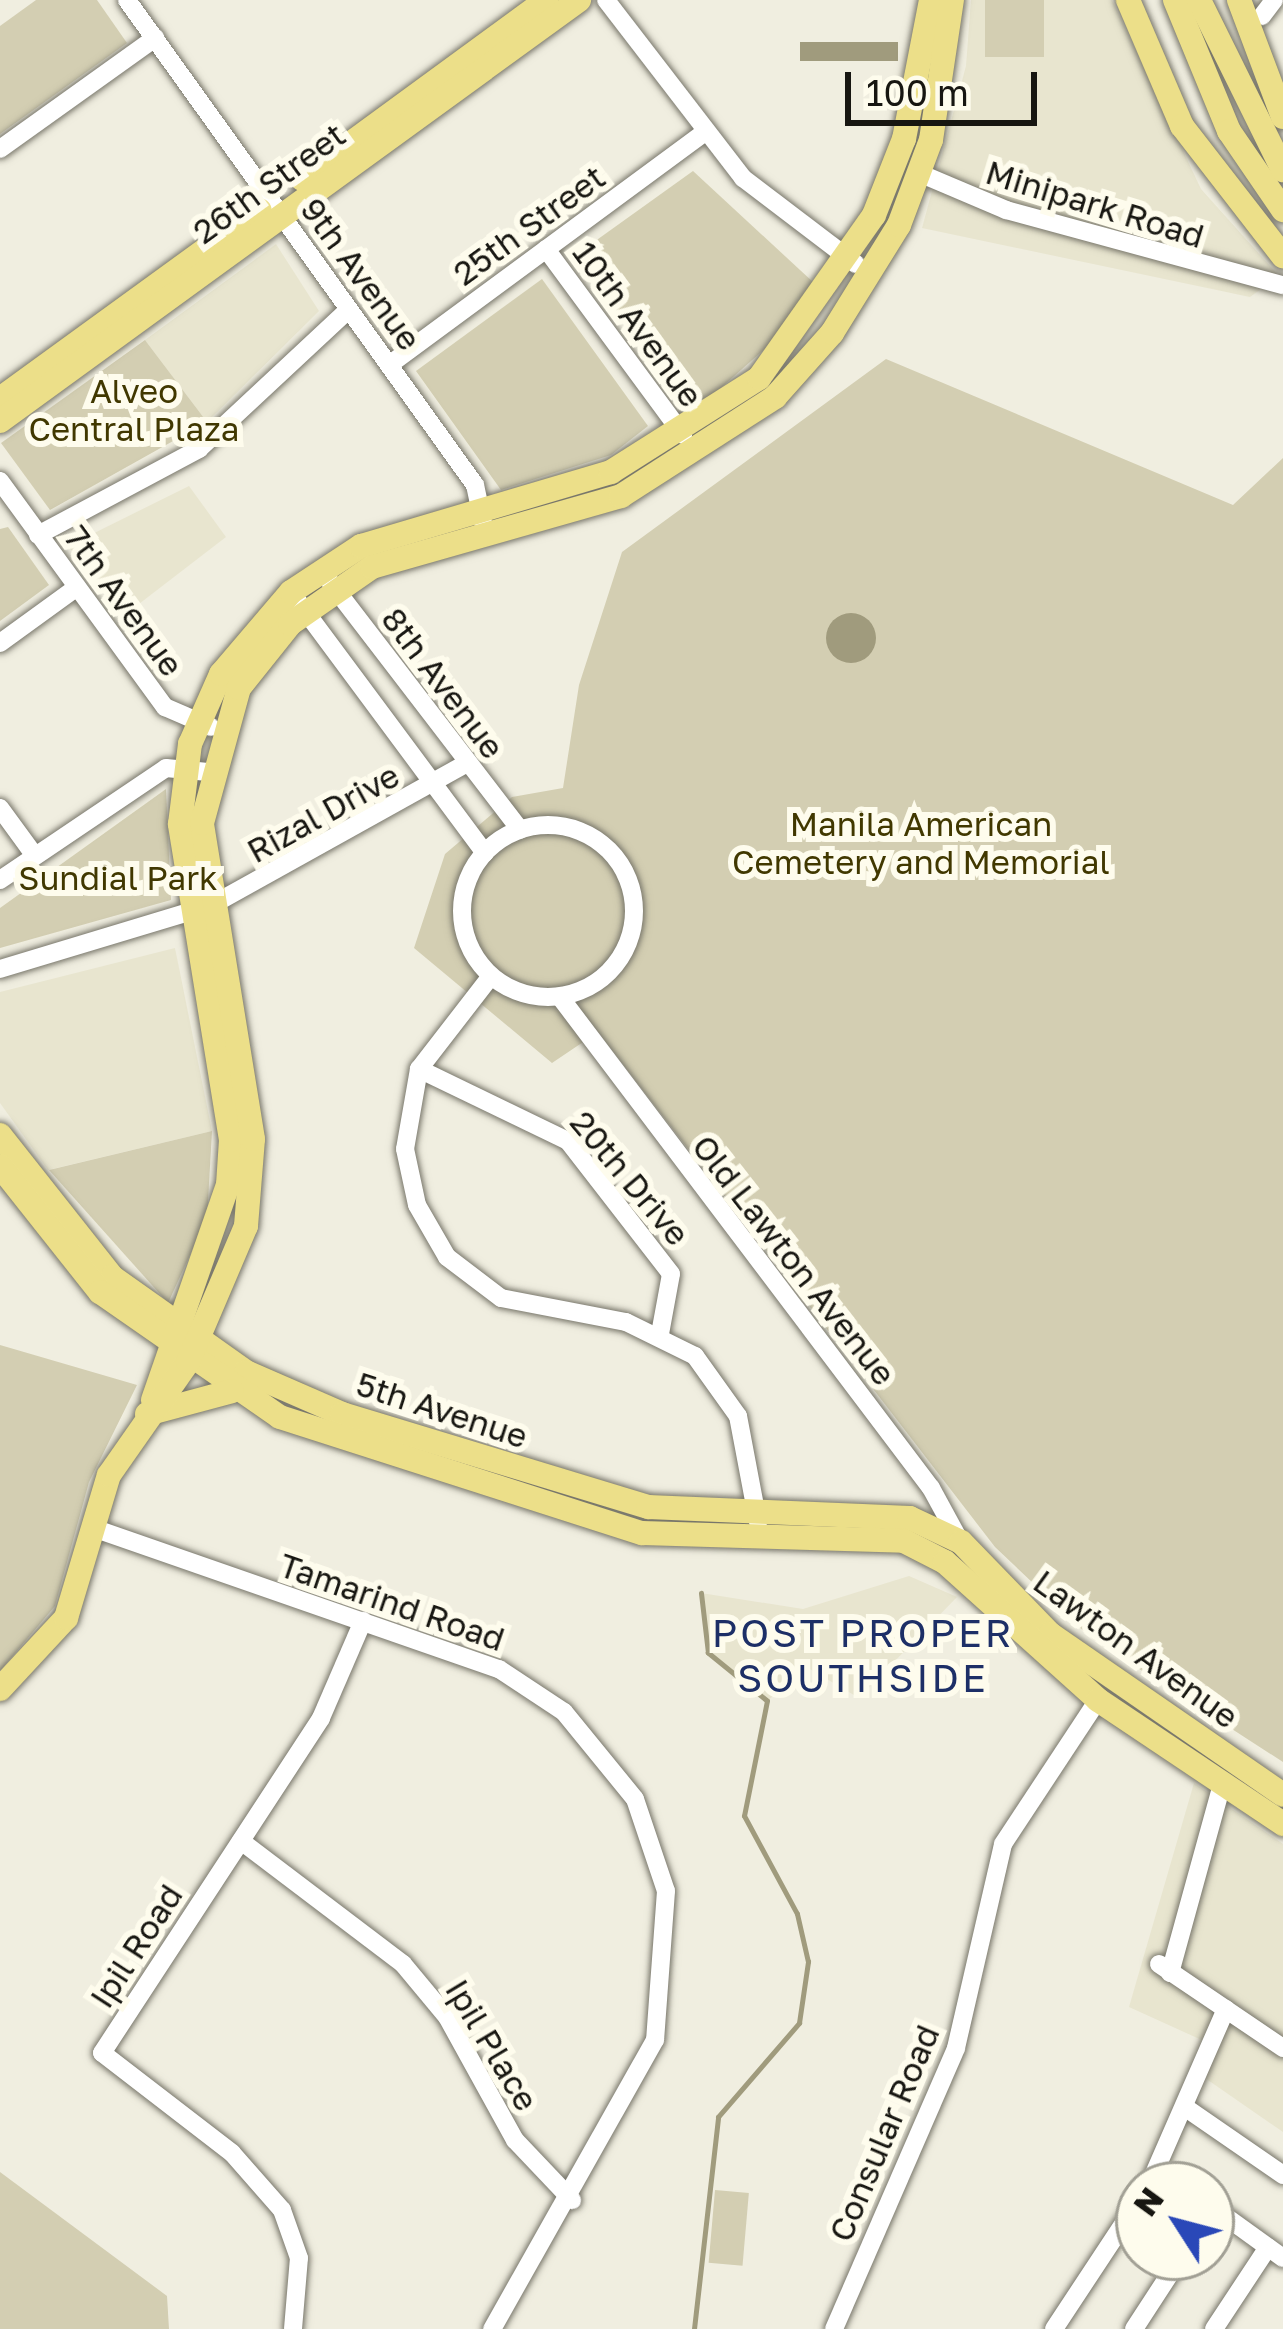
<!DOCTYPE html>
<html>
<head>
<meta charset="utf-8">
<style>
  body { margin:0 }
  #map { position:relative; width:1283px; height:2329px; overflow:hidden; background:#f0eee0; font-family:"Golos Text",sans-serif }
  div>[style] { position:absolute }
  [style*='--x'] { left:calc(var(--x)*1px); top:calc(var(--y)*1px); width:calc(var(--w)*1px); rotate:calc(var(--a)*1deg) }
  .built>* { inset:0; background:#e8e5cf }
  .green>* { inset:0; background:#d3ceb2; transform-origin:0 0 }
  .water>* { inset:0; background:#a09b7d; transform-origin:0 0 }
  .round { border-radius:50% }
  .stream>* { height:4.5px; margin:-2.25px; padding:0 2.25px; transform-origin:2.25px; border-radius:2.25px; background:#a09b7d }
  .roads { filter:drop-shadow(0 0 3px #78766a) drop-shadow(0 0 3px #78766a) }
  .minor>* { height:18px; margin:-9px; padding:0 9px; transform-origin:9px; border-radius:9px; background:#fff }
  .minor>.ring { margin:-9px; padding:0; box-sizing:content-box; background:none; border:18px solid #fff; border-radius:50% }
  .major>* { height:24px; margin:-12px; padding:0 12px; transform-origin:12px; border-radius:12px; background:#ecdf89 }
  span { translate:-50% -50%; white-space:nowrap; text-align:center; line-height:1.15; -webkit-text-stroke:12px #fefced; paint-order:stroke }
  .street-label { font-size:33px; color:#171611 }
  .park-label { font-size:33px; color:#413800 }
  .quarter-label { font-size:39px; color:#1d2f67; letter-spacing:3px }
  .north { position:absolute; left:1115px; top:2161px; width:120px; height:120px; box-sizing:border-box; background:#fefced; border:3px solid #a2a095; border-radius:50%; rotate:306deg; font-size:33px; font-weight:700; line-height:48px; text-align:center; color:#171611 }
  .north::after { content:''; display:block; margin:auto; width:42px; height:54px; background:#2a48b8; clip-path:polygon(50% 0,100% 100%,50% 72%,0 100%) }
  .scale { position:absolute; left:845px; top:72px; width:192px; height:54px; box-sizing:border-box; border:6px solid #171611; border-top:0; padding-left:15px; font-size:36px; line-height:42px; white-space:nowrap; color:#171611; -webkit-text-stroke:9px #fefced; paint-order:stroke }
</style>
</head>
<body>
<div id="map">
  <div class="built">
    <div style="clip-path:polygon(971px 0,1112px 0,1201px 189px,1279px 276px,1250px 297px,922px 228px,966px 66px)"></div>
    <div style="clip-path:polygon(276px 244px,319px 311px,207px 422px,145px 340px)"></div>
    <div style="clip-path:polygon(189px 486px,226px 537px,122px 617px,68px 546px)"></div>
    <div style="clip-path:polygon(175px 948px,212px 1131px,48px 1170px,0 1103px,0 992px)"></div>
    <div style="clip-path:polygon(909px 1576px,957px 1597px,859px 1698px,808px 1668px,767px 1701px,708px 1653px,701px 1593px,803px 1609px)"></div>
    <div style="clip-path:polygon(1194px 1783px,1283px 1844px,1283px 2132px,1205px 2078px,1217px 2047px,1129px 2007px)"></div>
  </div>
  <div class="green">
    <div style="clip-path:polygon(36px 0,97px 0,127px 43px,0 134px,0 26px)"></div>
    <div style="left:985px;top:0;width:59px;height:57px"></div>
    <div style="clip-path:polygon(693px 171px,813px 282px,786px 330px,696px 410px,573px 257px)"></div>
    <div style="clip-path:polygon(542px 279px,648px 426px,611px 455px,501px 490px,416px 371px)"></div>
    <div style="clip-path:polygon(145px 340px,207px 422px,50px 510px,1px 443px)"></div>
    <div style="clip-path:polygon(886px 359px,1233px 505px,1283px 458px,1283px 1762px,1090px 1637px,995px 1547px,598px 1032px,552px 1063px,414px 948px,445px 854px,512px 797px,563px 788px,579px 685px,622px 552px)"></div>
    <div style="clip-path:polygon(8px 527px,49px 585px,0 621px,0 529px)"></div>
    <div style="clip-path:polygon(166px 789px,171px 900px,0 948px,0 908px)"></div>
    <div style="clip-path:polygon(212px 1131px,207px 1218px,168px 1303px,49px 1170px)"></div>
    <div style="clip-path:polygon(0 1345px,137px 1385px,89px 1482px,55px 1606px,0 1671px)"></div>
    <div style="clip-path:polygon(0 2172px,167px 2296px,169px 2329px,0 2329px)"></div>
    <div style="left:715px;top:2190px;width:34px;height:73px;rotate:5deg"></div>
  </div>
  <div class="water">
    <div style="left:898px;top:42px;width:19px;height:98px;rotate:90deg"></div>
    <div class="round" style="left:826px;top:613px;width:50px;height:50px"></div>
  </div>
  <div class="stream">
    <div style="--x:694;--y:2329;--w:213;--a:-83.5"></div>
    <div style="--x:718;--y:2117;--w:124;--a:-49.2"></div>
    <div style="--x:799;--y:2023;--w:62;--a:-81.6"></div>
    <div style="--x:808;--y:1962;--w:49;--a:-102.9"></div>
    <div style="--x:797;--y:1914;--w:111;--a:-118.4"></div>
    <div style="--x:744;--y:1816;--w:117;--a:-78.7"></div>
    <div style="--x:767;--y:1701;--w:76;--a:-140.9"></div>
    <div style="--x:708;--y:1653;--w:60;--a:-96.7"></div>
  </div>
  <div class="roads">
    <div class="minor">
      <div style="--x:127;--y:0;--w:597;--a:54.34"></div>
      <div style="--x:475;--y:485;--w:38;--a:78"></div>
      <div style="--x:606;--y:0;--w:225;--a:52.4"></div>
      <div style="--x:743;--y:178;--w:142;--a:37.3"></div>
      <div style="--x:1262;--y:16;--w:20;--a:-53"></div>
      <div style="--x:0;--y:149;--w:191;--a:-35.6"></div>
      <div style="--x:919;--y:173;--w:95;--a:23"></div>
      <div style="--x:1006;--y:210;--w:287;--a:15.2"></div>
      <div style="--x:546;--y:249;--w:231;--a:53.6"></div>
      <div style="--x:389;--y:365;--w:391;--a:-36.4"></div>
      <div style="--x:0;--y:481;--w:280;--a:53.9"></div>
      <div style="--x:165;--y:707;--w:50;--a:23.5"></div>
      <div style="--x:38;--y:535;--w:183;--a:-28.1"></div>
      <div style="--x:199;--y:449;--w:204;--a:-43"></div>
      <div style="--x:330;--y:582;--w:312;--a:52.5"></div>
      <div style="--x:291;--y:592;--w:325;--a:53.4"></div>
      <div style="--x:0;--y:643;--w:95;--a:-36"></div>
      <div style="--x:0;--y:808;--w:59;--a:53.9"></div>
      <div class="ring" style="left:462px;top:825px;width:154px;height:154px"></div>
      <div style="--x:0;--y:880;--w:200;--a:-34"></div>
      <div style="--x:166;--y:768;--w:42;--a:5.4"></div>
      <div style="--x:0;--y:969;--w:221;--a:-16.8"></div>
      <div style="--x:212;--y:905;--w:290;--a:-29.1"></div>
      <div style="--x:491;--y:976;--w:118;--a:127.7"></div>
      <div style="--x:419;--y:1069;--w:81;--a:99.9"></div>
      <div style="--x:405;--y:1149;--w:57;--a:77.9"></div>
      <div style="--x:417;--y:1205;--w:60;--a:60"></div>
      <div style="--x:447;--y:1257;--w:68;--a:37.2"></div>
      <div style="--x:501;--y:1298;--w:127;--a:10.9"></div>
      <div style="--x:626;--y:1322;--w:77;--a:26.2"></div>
      <div style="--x:695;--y:1356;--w:74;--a:54.4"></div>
      <div style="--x:738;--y:1416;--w:108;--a:79.3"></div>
      <div style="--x:560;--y:997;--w:615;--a:52.93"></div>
      <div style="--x:931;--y:1488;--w:63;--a:61.4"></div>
      <div style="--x:419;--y:1069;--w:165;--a:25.8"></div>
      <div style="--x:568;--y:1141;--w:168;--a:52.2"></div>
      <div style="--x:671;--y:1274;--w:61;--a:100.4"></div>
      <div style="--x:93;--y:1528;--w:430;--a:19.2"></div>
      <div style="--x:499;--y:1669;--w:78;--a:33.5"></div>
      <div style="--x:564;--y:1712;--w:112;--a:50.8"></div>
      <div style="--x:635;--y:1799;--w:97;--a:71.4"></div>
      <div style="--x:666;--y:1891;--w:149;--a:94.2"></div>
      <div style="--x:655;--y:2040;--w:332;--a:119.4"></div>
      <div style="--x:241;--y:1841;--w:203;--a:37.2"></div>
      <div style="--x:403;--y:1964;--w:69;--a:50.3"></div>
      <div style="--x:447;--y:2017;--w:141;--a:61.1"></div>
      <div style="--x:515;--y:2140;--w:83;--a:46.5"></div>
      <div style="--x:1159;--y:1964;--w:150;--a:34.1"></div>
      <div style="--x:1170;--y:1973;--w:196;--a:-74.6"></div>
      <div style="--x:1186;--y:2108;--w:118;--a:34.6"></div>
      <div style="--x:1159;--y:2170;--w:27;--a:34"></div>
      <div style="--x:1149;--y:2185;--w:192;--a:-66.4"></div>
      <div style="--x:1211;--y:2206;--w:89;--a:35.8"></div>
      <div style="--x:293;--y:2329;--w:71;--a:-85.2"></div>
      <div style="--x:299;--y:2258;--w:51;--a:-109.5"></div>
      <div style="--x:282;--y:2210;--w:76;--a:-131.3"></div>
      <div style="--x:232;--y:2153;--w:164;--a:-142.4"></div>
      <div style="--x:102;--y:2053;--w:400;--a:-56.8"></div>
      <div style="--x:321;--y:1718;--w:106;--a:-66.6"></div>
      <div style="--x:834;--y:2329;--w:306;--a:-66.5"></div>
      <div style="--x:956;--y:2048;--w:209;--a:-77"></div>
      <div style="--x:1003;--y:1844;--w:173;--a:-56.6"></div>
      <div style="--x:1054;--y:2329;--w:154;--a:-56.6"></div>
      <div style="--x:1134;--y:2329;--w:86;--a:-56.9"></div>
      <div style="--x:1214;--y:2329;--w:98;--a:-56.6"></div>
    </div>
    <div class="major">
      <div style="--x:1128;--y:0;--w:137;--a:66.8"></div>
      <div style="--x:1182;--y:126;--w:165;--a:52.2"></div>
      <div style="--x:1175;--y:0;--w:142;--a:67.6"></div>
      <div style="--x:1229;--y:131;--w:96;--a:55.6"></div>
      <div style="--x:1199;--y:0;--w:190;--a:63.7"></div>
      <div style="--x:1239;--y:0;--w:125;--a:69.4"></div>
      <div style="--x:302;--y:179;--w:303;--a:-36.2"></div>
      <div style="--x:0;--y:399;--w:321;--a:-36"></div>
      <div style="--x:0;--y:421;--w:716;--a:-36.02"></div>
      <div style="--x:0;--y:1135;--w:181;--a:51.7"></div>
      <div style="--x:112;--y:1277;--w:164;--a:35.3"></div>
      <div style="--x:246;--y:1372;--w:105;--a:23.6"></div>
      <div style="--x:342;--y:1414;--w:320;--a:16.9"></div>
      <div style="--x:648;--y:1507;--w:262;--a:2.4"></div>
      <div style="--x:910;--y:1518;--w:56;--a:25.2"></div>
      <div style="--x:961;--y:1542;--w:128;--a:45.9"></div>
      <div style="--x:1050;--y:1634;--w:283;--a:34.6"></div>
      <div style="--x:0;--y:1166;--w:161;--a:51.6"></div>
      <div style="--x:100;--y:1292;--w:219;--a:34.8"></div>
      <div style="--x:280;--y:1417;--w:380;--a:17.8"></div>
      <div style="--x:642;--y:1533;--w:262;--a:1.7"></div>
      <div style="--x:904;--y:1541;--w:46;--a:27.1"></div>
      <div style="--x:945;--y:1562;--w:206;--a:42"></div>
      <div style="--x:1098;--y:1700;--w:223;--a:33.8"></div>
      <div style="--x:153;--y:1400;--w:228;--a:-70.8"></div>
      <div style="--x:228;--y:1185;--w:45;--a:-86.2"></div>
      <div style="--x:231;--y:1140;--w:320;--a:-99.2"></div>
      <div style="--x:180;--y:824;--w:81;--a:-82.9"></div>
      <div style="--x:190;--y:744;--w:77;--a:-66.1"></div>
      <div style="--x:221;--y:674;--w:108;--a:-49.5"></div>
      <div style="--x:291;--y:592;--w:84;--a:-33.3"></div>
      <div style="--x:361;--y:546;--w:261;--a:-16.5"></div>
      <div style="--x:611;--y:472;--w:175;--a:-32.4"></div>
      <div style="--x:759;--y:378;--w:199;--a:-54.8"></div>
      <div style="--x:874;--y:215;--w:82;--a:-68.5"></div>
      <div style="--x:904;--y:139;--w:142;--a:-79"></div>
      <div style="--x:147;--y:1414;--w:88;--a:-15.1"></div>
      <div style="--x:0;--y:1689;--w:97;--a:-47.1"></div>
      <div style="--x:66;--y:1618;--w:149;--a:-73.3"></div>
      <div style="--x:109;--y:1475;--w:138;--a:-55"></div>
      <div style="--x:188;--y:1362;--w:148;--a:-66.9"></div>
      <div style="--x:246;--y:1226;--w:87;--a:-85.4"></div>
      <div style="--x:253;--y:1139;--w:320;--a:-99.2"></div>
      <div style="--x:202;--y:823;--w:140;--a:-74.7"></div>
      <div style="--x:239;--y:688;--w:82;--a:-51.4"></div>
      <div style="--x:290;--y:624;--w:100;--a:-34.8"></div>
      <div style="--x:372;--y:567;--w:259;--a:-15.9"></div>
      <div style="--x:621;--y:496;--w:183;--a:-32.7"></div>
      <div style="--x:775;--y:397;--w:86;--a:-48.3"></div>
      <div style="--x:832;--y:333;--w:127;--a:-58.2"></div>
      <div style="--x:899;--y:225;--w:91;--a:-69.4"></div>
      <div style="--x:931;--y:140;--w:142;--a:-81.5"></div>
    </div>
  </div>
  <div class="street-label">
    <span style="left:269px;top:183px;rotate:-36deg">26th Street</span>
    <span style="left:1095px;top:204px;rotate:17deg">Minipark Road</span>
    <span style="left:529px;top:225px;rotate:-36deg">25th Street</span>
    <span style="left:361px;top:274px;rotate:54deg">9th Avenue</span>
    <span style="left:638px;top:324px;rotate:54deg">10th Avenue</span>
    <span style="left:124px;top:601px;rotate:54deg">7th Avenue</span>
    <span style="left:443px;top:683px;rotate:53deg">8th Avenue</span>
    <span style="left:323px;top:813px;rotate:-29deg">Rizal Drive</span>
    <span style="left:630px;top:1178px;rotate:50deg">20th Drive</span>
    <span style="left:794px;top:1260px;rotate:52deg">Old Lawton Avenue</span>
    <span style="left:442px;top:1410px;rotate:18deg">5th Avenue</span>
    <span style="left:392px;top:1602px;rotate:19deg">Tamarind Road</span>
    <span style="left:1136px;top:1649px;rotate:36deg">Lawton Avenue</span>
    <span style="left:136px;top:1946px;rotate:-57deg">Ipil Road</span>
    <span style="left:492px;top:2045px;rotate:59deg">Ipil Place</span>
    <span style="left:884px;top:2133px;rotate:-67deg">Consular Road</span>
  </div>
  <div class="park-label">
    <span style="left:134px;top:410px">Alveo<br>Central Plaza</span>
    <span style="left:921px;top:843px">Manila American<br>Cemetery and Memorial</span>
    <span style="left:118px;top:878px">Sundial Park</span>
  </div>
  <div class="quarter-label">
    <span style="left:863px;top:1656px">POST PROPER<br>SOUTHSIDE</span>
  </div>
  <div class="north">N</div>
  <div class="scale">100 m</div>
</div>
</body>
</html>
